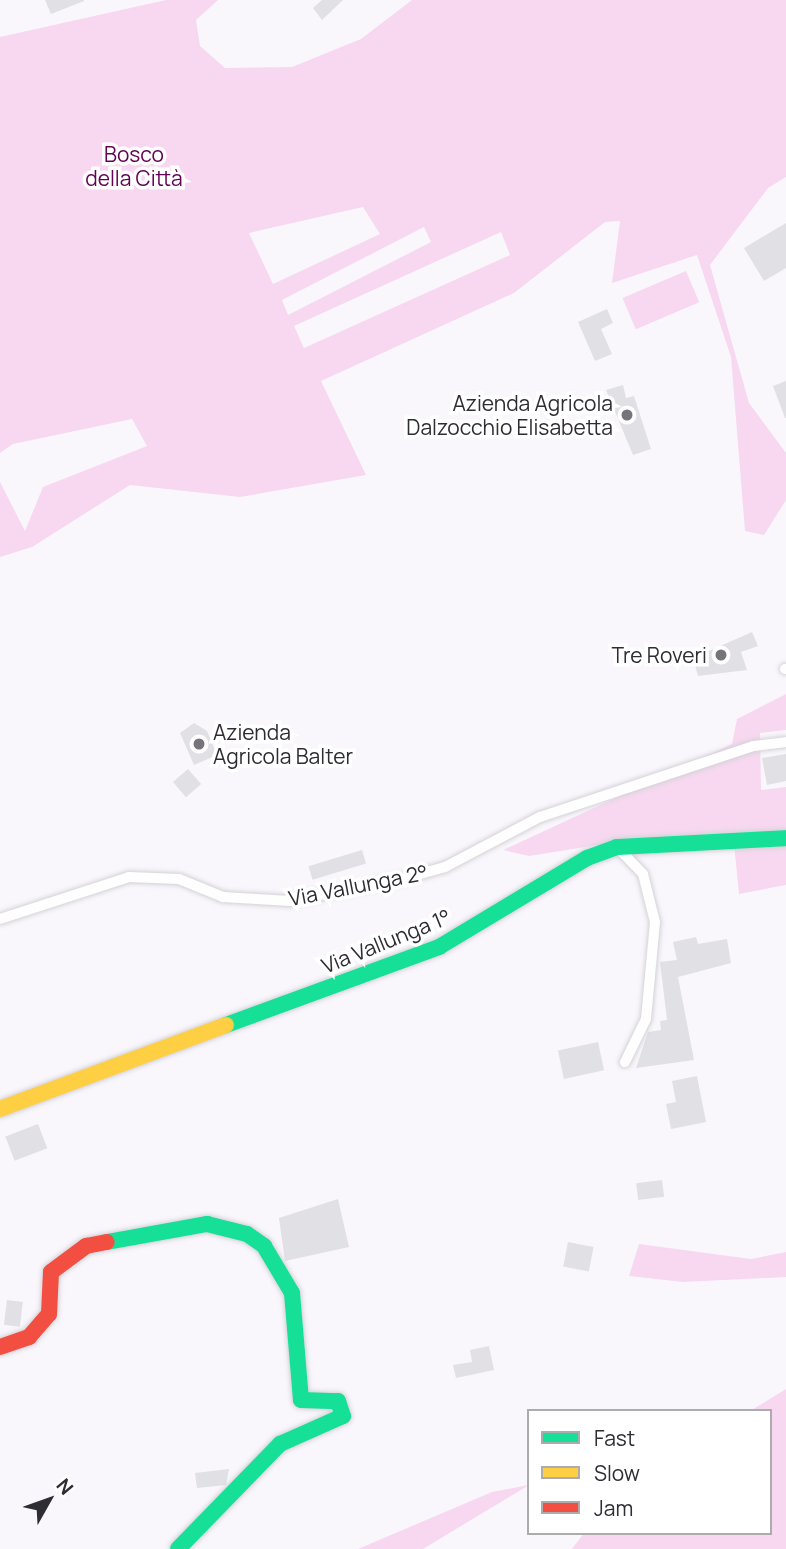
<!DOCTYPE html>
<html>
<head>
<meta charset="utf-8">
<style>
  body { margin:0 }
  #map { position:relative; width:786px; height:1549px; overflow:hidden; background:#f9f7fc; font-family:Manrope,sans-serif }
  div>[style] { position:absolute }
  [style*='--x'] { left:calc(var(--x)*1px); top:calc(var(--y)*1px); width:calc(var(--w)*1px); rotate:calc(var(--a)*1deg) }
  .green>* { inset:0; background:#f7d8f0; transform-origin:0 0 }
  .building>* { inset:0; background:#e0e0e5; transform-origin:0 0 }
  .roads { filter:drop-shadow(0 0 2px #d4d2d7) drop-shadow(0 0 2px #d4d2d7) }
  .street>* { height:10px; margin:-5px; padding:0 5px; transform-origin:5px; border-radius:5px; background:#fefeff }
  .fast>* { height:16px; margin:-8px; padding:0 8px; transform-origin:8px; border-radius:8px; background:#16e098 }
  .slow>* { height:16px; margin:-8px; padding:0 8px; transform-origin:8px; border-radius:8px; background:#ffcf43 }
  .jam>* { height:16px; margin:-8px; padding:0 8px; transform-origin:8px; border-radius:8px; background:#f24e42 }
  .dots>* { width:19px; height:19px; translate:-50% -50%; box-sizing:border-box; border:4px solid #fff; border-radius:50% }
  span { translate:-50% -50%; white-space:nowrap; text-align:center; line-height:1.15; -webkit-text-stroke:7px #fff; paint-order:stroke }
  .park-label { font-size:21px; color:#620354 }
  .poi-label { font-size:21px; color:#2f2d34 }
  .right { translate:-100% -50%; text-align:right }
  .left { translate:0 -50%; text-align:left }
  .street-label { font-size:21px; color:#2f2d34 }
  .legend { position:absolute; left:527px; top:1409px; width:245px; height:126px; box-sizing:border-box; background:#fff; border:2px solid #acabae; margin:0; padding:9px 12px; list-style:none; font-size:21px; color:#2f2d34 }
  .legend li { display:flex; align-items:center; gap:14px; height:35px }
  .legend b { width:35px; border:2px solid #acabae }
  .north { position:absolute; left:14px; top:1465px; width:70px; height:70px; -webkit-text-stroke:5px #fff; paint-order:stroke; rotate:50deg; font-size:19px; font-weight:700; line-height:28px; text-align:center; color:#2f2d34 }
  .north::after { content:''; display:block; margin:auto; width:24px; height:32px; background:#2f2d34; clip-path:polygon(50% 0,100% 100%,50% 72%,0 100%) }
</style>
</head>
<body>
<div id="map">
  <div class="green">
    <div style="clip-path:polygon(evenodd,166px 0,218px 0,196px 20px,200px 46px,225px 68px,292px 67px,361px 39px,412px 0,786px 0,786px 177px,768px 188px,710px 265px,749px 403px,786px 453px,786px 500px,764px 535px,745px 531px,731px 357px,697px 255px,612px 283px,620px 221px,605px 222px,514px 293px,321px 381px,366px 475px,240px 497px,130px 485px,32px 547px,0 557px,0 482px,25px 531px,43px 487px,147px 446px,132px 419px,13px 444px,0 453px,0 37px,166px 0,363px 207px,380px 234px,273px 284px,249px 233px,363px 207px,166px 0,424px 227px,431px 242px,288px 315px,282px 300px,424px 227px,166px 0,501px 232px,510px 255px,304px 348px,294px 326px,501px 232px)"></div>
    <div style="left:686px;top:271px;width:34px;height:69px;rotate:67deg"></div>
    <div style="clip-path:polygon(786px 694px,786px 730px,760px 733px,761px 790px,786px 787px,786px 885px,739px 894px,733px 834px,635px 839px,529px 856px,503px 850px,732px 744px,737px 719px)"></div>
    <div style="clip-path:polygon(639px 1244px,751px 1259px,786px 1252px,786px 1277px,683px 1282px,629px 1276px)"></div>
    <div style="clip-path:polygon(786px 1389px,786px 1549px,572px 1549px,584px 1533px,770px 1533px,770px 1411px,750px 1411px)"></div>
    <div style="clip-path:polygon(529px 1485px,423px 1549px,358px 1549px,492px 1492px)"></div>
  </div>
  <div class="building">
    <div style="clip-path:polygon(45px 0,84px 0,84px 1px,51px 14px)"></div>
    <div style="clip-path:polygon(322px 0,343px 0,322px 20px,313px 8px)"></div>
    <div style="clip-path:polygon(786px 223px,786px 268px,764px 281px,744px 248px)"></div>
    <div style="clip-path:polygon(607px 309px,613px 323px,601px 329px,612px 354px,595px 361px,578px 322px)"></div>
    <div style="clip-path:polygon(786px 381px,786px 418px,785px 418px,773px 386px)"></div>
    <div style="clip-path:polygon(623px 385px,626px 398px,634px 396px,651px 449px,633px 455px,606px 390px)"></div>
    <div style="clip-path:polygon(752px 632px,758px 646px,741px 652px,747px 670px,698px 676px,693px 658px)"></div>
    <div style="clip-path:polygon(194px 723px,207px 731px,217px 755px,194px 765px,180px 733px)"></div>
    <div style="clip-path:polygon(786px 754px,786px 781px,767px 785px,762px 758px)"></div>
    <div style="left:188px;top:769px;width:20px;height:20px;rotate:49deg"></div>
    <div style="left:362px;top:850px;width:14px;height:56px;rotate:73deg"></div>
    <div style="clip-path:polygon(696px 937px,698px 944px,727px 939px,731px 963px,678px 977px,694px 1060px,636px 1068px,648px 1032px,661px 1030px,660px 1021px,667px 1020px,660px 962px,677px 960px,673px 942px)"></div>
    <div style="left:598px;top:1042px;width:29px;height:41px;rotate:78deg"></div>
    <div style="clip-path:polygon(697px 1076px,706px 1122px,671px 1129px,666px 1104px,676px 1102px,672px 1081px)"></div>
    <div style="left:38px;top:1124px;width:26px;height:35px;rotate:69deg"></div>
    <div style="left:662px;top:1180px;width:17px;height:26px;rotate:83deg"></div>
    <div style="clip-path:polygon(338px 1199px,349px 1247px,285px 1261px,279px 1218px)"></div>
    <div style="left:568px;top:1242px;width:26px;height:25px;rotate:11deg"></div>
    <div style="left:7px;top:1300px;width:16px;height:25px;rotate:7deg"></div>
    <div style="clip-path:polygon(489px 1346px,494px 1370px,456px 1378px,453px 1365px,472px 1362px,470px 1350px)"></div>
    <div style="clip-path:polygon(229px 1469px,226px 1485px,197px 1488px,195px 1473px)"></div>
  </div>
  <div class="roads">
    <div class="street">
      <div style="--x:785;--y:669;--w:1;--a:0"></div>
      <div style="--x:617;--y:847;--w:37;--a:46"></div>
      <div style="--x:643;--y:874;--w:49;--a:76"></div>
      <div style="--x:655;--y:922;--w:97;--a:95.3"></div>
      <div style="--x:646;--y:1019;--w:48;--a:116"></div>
      <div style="--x:0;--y:919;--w:136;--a:-18"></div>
      <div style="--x:129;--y:877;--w:50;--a:2.3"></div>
      <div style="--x:179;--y:879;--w:48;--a:22.2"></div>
      <div style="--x:223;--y:897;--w:67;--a:3.4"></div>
      <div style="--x:290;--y:901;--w:118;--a:-11.2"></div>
      <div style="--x:406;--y:878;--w:41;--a:-15.8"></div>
      <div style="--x:445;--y:867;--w:107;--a:-27.8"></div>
      <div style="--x:540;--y:817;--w:225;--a:-18.4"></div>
      <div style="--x:754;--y:746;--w:32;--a:-7"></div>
    </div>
    <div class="fast">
      <div style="--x:226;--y:1025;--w:227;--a:-20.1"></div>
      <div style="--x:439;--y:947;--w:173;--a:-31"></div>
      <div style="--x:587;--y:858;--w:32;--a:-20"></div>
      <div style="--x:617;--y:847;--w:169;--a:-3"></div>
      <div style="--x:107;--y:1242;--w:102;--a:-10.2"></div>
      <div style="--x:207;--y:1224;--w:41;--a:14"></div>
      <div style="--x:247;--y:1234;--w:21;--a:35"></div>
      <div style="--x:264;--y:1246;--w:55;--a:59.2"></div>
      <div style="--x:292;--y:1293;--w:107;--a:85.2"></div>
      <div style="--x:301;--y:1400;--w:37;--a:2"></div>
      <div style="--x:338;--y:1401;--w:16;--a:72"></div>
      <div style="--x:343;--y:1416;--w:69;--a:156"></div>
      <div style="--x:280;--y:1444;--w:146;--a:134.2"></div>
    </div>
    <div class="slow">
      <div style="--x:0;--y:1109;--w:241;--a:-20.4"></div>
    </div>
    <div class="jam">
      <div style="--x:0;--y:1347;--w:31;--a:-19"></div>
      <div style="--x:29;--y:1337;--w:30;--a:-49"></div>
      <div style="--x:49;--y:1314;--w:42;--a:-87.3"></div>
      <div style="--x:51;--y:1272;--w:44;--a:-36.6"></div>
      <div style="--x:86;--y:1246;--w:21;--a:-11"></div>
    </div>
  </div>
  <div class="dots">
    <div style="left:627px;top:415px;background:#76747a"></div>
    <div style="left:721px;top:655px;background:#76747a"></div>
    <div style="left:199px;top:744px;background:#76747a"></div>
  </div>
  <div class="park-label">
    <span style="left:134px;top:166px">Bosco<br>della Città</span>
  </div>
  <div class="poi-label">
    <span class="right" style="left:613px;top:415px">Azienda Agricola<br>Dalzocchio Elisabetta</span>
    <span class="right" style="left:707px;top:655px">Tre Roveri</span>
    <span class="left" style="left:213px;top:744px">Azienda<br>Agricola Balter</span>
  </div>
  <div class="street-label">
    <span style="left:358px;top:885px;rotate:-11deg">Via Vallunga 2°</span>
    <span style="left:386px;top:941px;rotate:-22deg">Via Vallunga 1°</span>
  </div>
  <ul class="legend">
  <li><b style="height:9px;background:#16e098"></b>Fast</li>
  <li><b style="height:9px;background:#ffcf43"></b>Slow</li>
  <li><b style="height:9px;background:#f24e42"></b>Jam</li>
  </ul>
  <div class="north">N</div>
</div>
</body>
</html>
